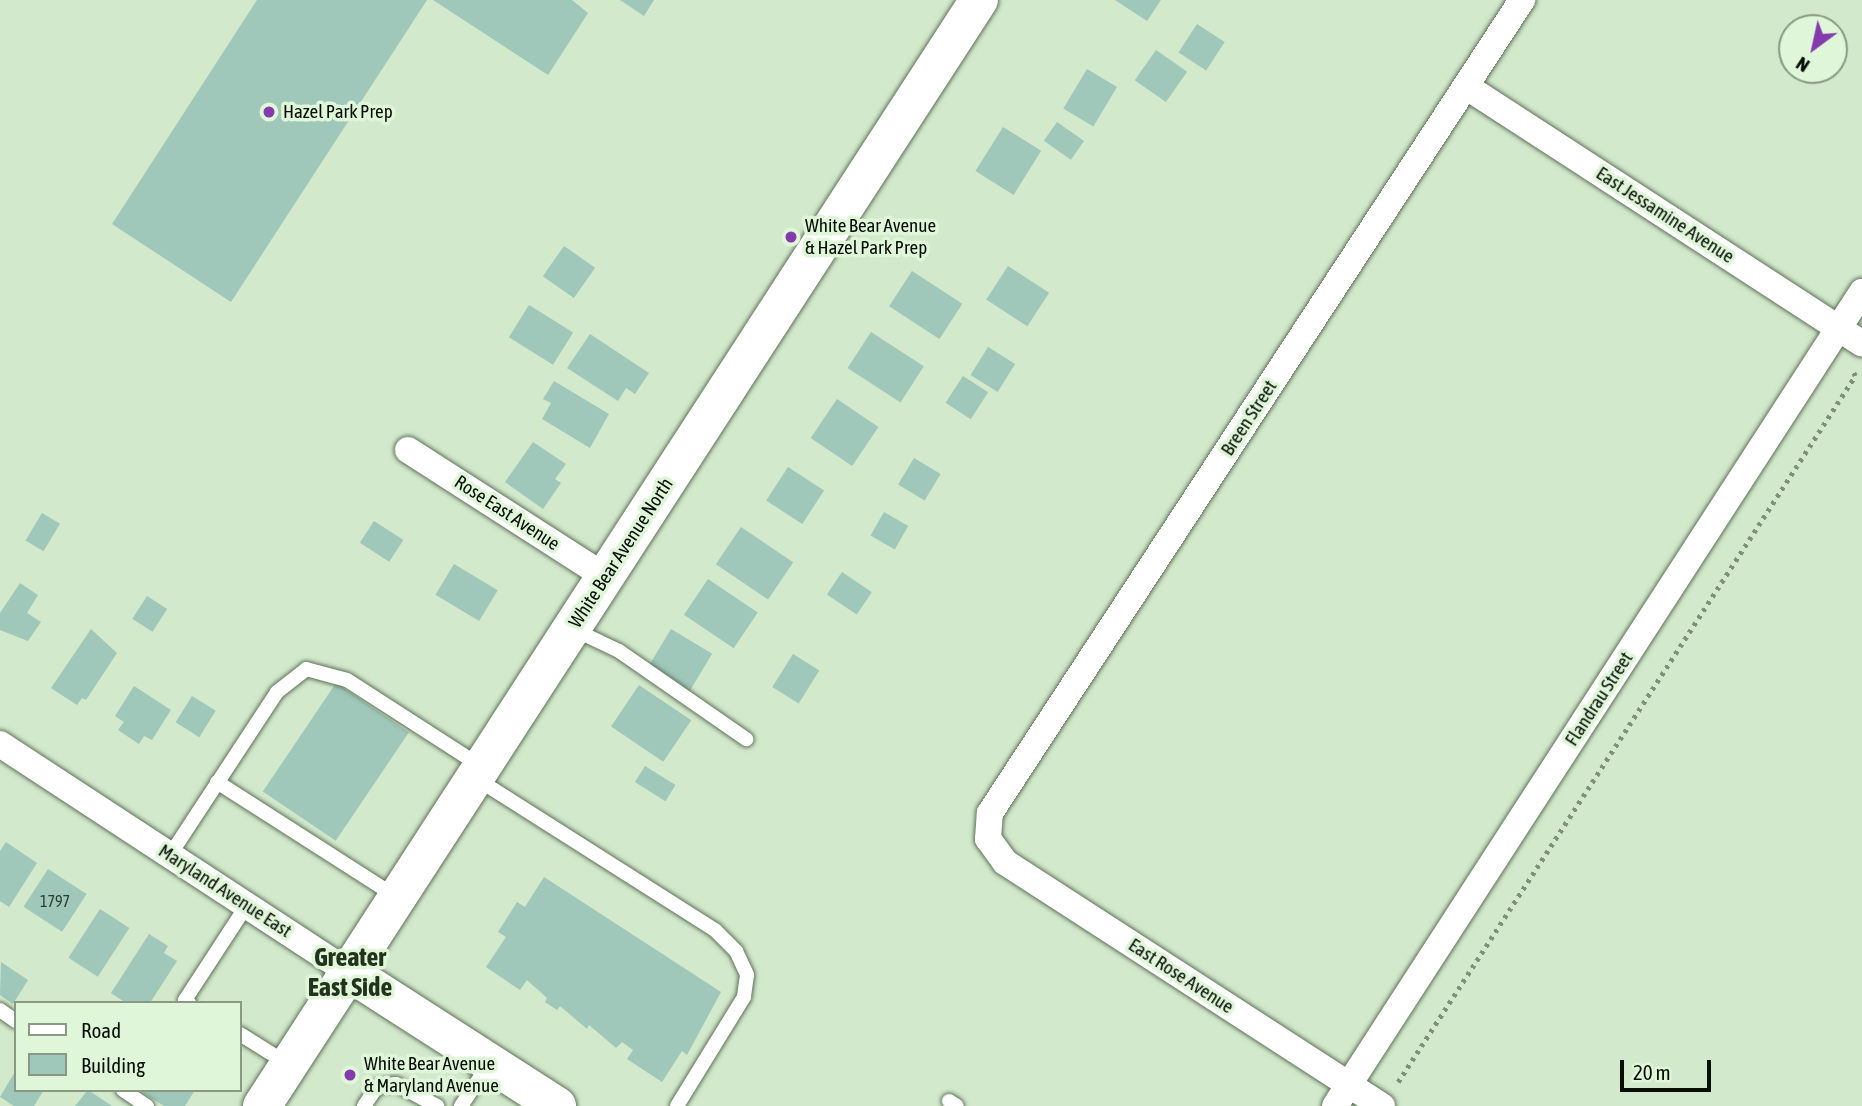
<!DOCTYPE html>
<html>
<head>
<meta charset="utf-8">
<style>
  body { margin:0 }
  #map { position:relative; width:1862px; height:1106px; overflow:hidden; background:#d2e9cc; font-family:"Asap Condensed",sans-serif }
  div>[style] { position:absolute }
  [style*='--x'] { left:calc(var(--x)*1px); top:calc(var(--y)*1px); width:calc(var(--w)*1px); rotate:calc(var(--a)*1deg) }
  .building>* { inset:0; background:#9fc7ba; transform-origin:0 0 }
  .path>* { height:4.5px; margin-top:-2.25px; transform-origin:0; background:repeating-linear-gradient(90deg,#80907b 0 3.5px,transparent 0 8.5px) }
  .roads { filter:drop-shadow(0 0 2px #5e7258) drop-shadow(0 0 2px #5e7258) }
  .service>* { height:14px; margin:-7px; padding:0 7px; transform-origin:7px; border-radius:7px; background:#fff }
  .minor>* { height:26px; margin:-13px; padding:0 13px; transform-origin:13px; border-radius:13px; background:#fff }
  .secondary>* { height:38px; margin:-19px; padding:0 19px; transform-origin:19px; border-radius:19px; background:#fff }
  .dots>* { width:19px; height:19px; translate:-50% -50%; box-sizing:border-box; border:4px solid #dff6d9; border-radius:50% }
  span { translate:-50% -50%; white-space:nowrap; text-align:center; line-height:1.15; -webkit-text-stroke:7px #dff6d9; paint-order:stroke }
  .number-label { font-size:16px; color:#2d3c32 }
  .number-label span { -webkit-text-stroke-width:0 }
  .poi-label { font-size:19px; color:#070d05 }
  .left { translate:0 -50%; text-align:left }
  .street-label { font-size:19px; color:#070d05 }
  .district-label { font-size:26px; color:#21331c; font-weight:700 }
  .legend { position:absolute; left:14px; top:1001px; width:228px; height:91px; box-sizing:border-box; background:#dff6d9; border:2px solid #899984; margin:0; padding:9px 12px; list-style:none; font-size:21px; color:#070d05 }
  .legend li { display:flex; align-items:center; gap:14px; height:35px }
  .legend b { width:35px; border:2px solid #899984 }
  .north { position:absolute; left:1778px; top:14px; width:70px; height:70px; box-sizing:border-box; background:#dff6d9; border:2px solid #899984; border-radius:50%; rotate:213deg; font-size:19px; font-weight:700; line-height:28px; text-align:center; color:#070d05 }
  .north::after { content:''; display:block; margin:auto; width:24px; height:32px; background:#843bad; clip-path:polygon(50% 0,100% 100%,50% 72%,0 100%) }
  .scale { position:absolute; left:1620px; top:1060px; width:91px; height:32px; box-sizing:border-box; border:4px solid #070d05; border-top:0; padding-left:9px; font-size:21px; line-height:24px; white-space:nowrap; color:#070d05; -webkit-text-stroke:5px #dff6d9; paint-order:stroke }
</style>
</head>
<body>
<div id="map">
  <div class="building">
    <div style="clip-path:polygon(257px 0,427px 0,231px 302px,112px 224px)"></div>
    <div style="clip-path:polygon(433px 0,572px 0,588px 13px,548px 75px)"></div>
    <div style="clip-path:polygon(620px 0,654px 0,644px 16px)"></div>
    <div style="clip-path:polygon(1115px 0,1161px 0,1147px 21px)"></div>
    <div style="left:1197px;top:24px;width:33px;height:34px;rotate:33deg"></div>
    <div style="left:1156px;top:50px;width:38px;height:37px;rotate:35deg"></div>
    <div style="left:1087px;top:69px;width:35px;height:46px;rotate:31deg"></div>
    <div style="left:1057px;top:122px;width:33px;height:23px;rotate:35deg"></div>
    <div style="left:1003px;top:127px;width:45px;height:52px;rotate:32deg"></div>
    <div style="left:564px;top:246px;width:38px;height:37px;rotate:35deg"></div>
    <div style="left:1008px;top:266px;width:49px;height:40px;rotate:33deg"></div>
    <div style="left:912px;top:271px;width:60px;height:42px;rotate:33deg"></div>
    <div style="left:529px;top:305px;width:52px;height:38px;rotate:32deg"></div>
    <div style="left:871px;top:332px;width:63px;height:43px;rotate:33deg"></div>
    <div style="clip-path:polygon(590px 334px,649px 373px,635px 394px,626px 388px,618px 401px,567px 368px)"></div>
    <div style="left:988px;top:347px;width:32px;height:33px;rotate:32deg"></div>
    <div style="left:963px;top:376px;width:30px;height:32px;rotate:33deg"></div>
    <div style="clip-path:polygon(554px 381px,609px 414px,590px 448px,542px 419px,551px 403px,543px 399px)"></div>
    <div style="left:837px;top:399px;width:50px;height:47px;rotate:34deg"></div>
    <div style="clip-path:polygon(533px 442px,566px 464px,555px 479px,561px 483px,543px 509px,505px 482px)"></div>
    <div style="left:914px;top:458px;width:31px;height:31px;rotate:31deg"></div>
    <div style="left:788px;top:467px;width:43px;height:40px;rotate:33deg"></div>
    <div style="left:884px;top:512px;width:28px;height:27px;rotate:30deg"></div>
    <div style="left:42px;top:513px;width:21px;height:32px;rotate:31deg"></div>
    <div style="left:374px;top:521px;width:35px;height:26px;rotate:33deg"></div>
    <div style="left:741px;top:527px;width:63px;height:45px;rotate:34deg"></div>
    <div style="left:454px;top:564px;width:51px;height:36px;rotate:31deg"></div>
    <div style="left:842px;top:572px;width:36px;height:27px;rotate:34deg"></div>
    <div style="left:708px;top:579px;width:60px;height:43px;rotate:34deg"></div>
    <div style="clip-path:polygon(20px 583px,38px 595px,27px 613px,41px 622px,28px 641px,0 630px,0 613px)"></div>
    <div style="left:147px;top:596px;width:24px;height:27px;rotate:33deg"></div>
    <div style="clip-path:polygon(91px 629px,117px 653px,86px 700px,82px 698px,77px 705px,51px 688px)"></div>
    <div style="left:671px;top:629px;width:48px;height:47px;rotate:31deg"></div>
    <div style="left:793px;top:654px;width:31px;height:39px;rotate:32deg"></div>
    <div style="left:336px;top:683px;width:88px;height:131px;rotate:34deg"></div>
    <div style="left:639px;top:685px;width:63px;height:50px;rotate:34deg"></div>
    <div style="clip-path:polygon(134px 686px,171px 710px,152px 740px,144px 736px,139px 744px,118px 730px,124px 722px,115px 716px)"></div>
    <div style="left:192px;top:696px;width:28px;height:31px;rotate:32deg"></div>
    <div style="left:645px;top:766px;width:36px;height:19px;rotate:32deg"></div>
    <div style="clip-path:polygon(6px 842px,37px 863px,9px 907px,0 901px,0 851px)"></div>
    <div style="left:48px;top:869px;width:46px;height:45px;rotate:33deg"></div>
    <div style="clip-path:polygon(544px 877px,721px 992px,687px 1055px,682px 1051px,662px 1082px,627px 1059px,633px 1050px,622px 1042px,616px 1048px,589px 1025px,587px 1029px,560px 1006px,557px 1010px,545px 1002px,547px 998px,527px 980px,520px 990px,486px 967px,506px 937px,498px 932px,517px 902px,525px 907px)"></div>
    <div style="left:100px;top:909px;width:35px;height:58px;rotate:33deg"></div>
    <div style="clip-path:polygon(149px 934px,168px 946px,164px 953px,177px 961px,150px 1003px,126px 1003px,111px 993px)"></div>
    <div style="clip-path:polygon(1px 962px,28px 980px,13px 1004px,0 995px)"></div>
    <div style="clip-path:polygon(16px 1070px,16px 1090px,44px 1090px,34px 1106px,14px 1106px,0 1097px)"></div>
    <div style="clip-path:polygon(88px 1090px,112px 1106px,75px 1106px)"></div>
    <div style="clip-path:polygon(139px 1090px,195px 1090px,185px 1106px,164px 1106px)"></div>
  </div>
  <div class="path">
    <div style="--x:1398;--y:1082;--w:841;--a:-57.08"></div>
    <div style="--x:1855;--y:376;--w:8;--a:-113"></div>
  </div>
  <div class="roads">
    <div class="service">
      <div style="--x:573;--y:629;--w:51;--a:25.6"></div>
      <div style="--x:619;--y:651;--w:155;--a:34.7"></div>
      <div style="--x:477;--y:779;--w:282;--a:32.4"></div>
      <div style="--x:715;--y:930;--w:30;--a:45"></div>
      <div style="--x:736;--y:951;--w:26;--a:65"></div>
      <div style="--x:747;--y:975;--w:22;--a:98"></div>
      <div style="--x:744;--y:997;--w:128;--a:121.6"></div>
      <div style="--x:217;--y:782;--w:214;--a:32.6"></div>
      <div style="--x:170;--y:855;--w:195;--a:-56.7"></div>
      <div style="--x:277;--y:692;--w:37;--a:-38"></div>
      <div style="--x:306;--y:669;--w:42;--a:15"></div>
      <div style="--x:347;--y:680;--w:161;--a:32.8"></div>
      <div style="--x:189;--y:1003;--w:5;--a:-143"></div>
      <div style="--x:185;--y:1000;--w:113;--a:-56.9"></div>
      <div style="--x:0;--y:1010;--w:19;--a:35"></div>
      <div style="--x:240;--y:1034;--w:57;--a:32"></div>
      <div style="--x:123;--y:1090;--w:29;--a:34"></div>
      <div style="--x:949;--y:1101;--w:9;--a:32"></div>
      <div style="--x:364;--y:1106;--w:23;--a:-56"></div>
      <div style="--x:377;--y:1087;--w:19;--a:-9"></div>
      <div style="--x:396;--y:1084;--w:47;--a:28.2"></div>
      <div style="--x:461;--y:1106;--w:50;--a:-56.3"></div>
    </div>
    <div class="minor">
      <div style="--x:1467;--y:87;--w:471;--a:33"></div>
      <div style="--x:408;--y:450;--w:235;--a:32.7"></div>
      <div style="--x:0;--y:744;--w:418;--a:33.2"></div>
      <div style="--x:1335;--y:1106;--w:970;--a:-57.08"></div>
      <div style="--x:1382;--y:1106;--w:449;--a:-147.1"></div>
      <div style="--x:1005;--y:862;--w:29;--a:-126"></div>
      <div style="--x:988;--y:839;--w:26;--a:-86"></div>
      <div style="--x:990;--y:813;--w:972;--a:-56.8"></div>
    </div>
    <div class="secondary">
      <div style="--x:350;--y:973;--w:246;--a:32.7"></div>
      <div style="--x:262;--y:1106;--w:1318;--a:-57.05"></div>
    </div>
  </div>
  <div class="dots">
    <div style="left:269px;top:112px;background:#843bad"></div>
    <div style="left:791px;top:237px;background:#843bad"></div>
    <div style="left:350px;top:1075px;background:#843bad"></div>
  </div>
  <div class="number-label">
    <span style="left:55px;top:901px">1797</span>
  </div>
  <div class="poi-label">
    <span class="left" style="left:283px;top:112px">Hazel Park Prep</span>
    <span class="left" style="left:805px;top:237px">White Bear Avenue<br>&amp; Hazel Park Prep</span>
    <span class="left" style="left:364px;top:1075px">White Bear Avenue<br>&amp; Maryland Avenue</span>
  </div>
  <div class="street-label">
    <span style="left:1665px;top:215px;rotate:33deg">East Jessamine Avenue</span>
    <span style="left:1249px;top:418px;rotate:-57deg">Breen Street</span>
    <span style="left:507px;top:513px;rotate:33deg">Rose East Avenue</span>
    <span style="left:621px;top:553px;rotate:-57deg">White Bear Avenue North</span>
    <span style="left:1599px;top:699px;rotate:-57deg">Flandrau Street</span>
    <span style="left:225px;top:891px;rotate:33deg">Maryland Avenue East</span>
    <span style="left:1181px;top:976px;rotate:33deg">East Rose Avenue</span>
  </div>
  <div class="district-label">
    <span style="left:350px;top:973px">Greater<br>East Side</span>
  </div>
  <ul class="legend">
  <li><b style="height:9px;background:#fff"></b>Road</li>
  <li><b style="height:19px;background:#9fc7ba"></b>Building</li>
  </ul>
  <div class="north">N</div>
  <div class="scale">20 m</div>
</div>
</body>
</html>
